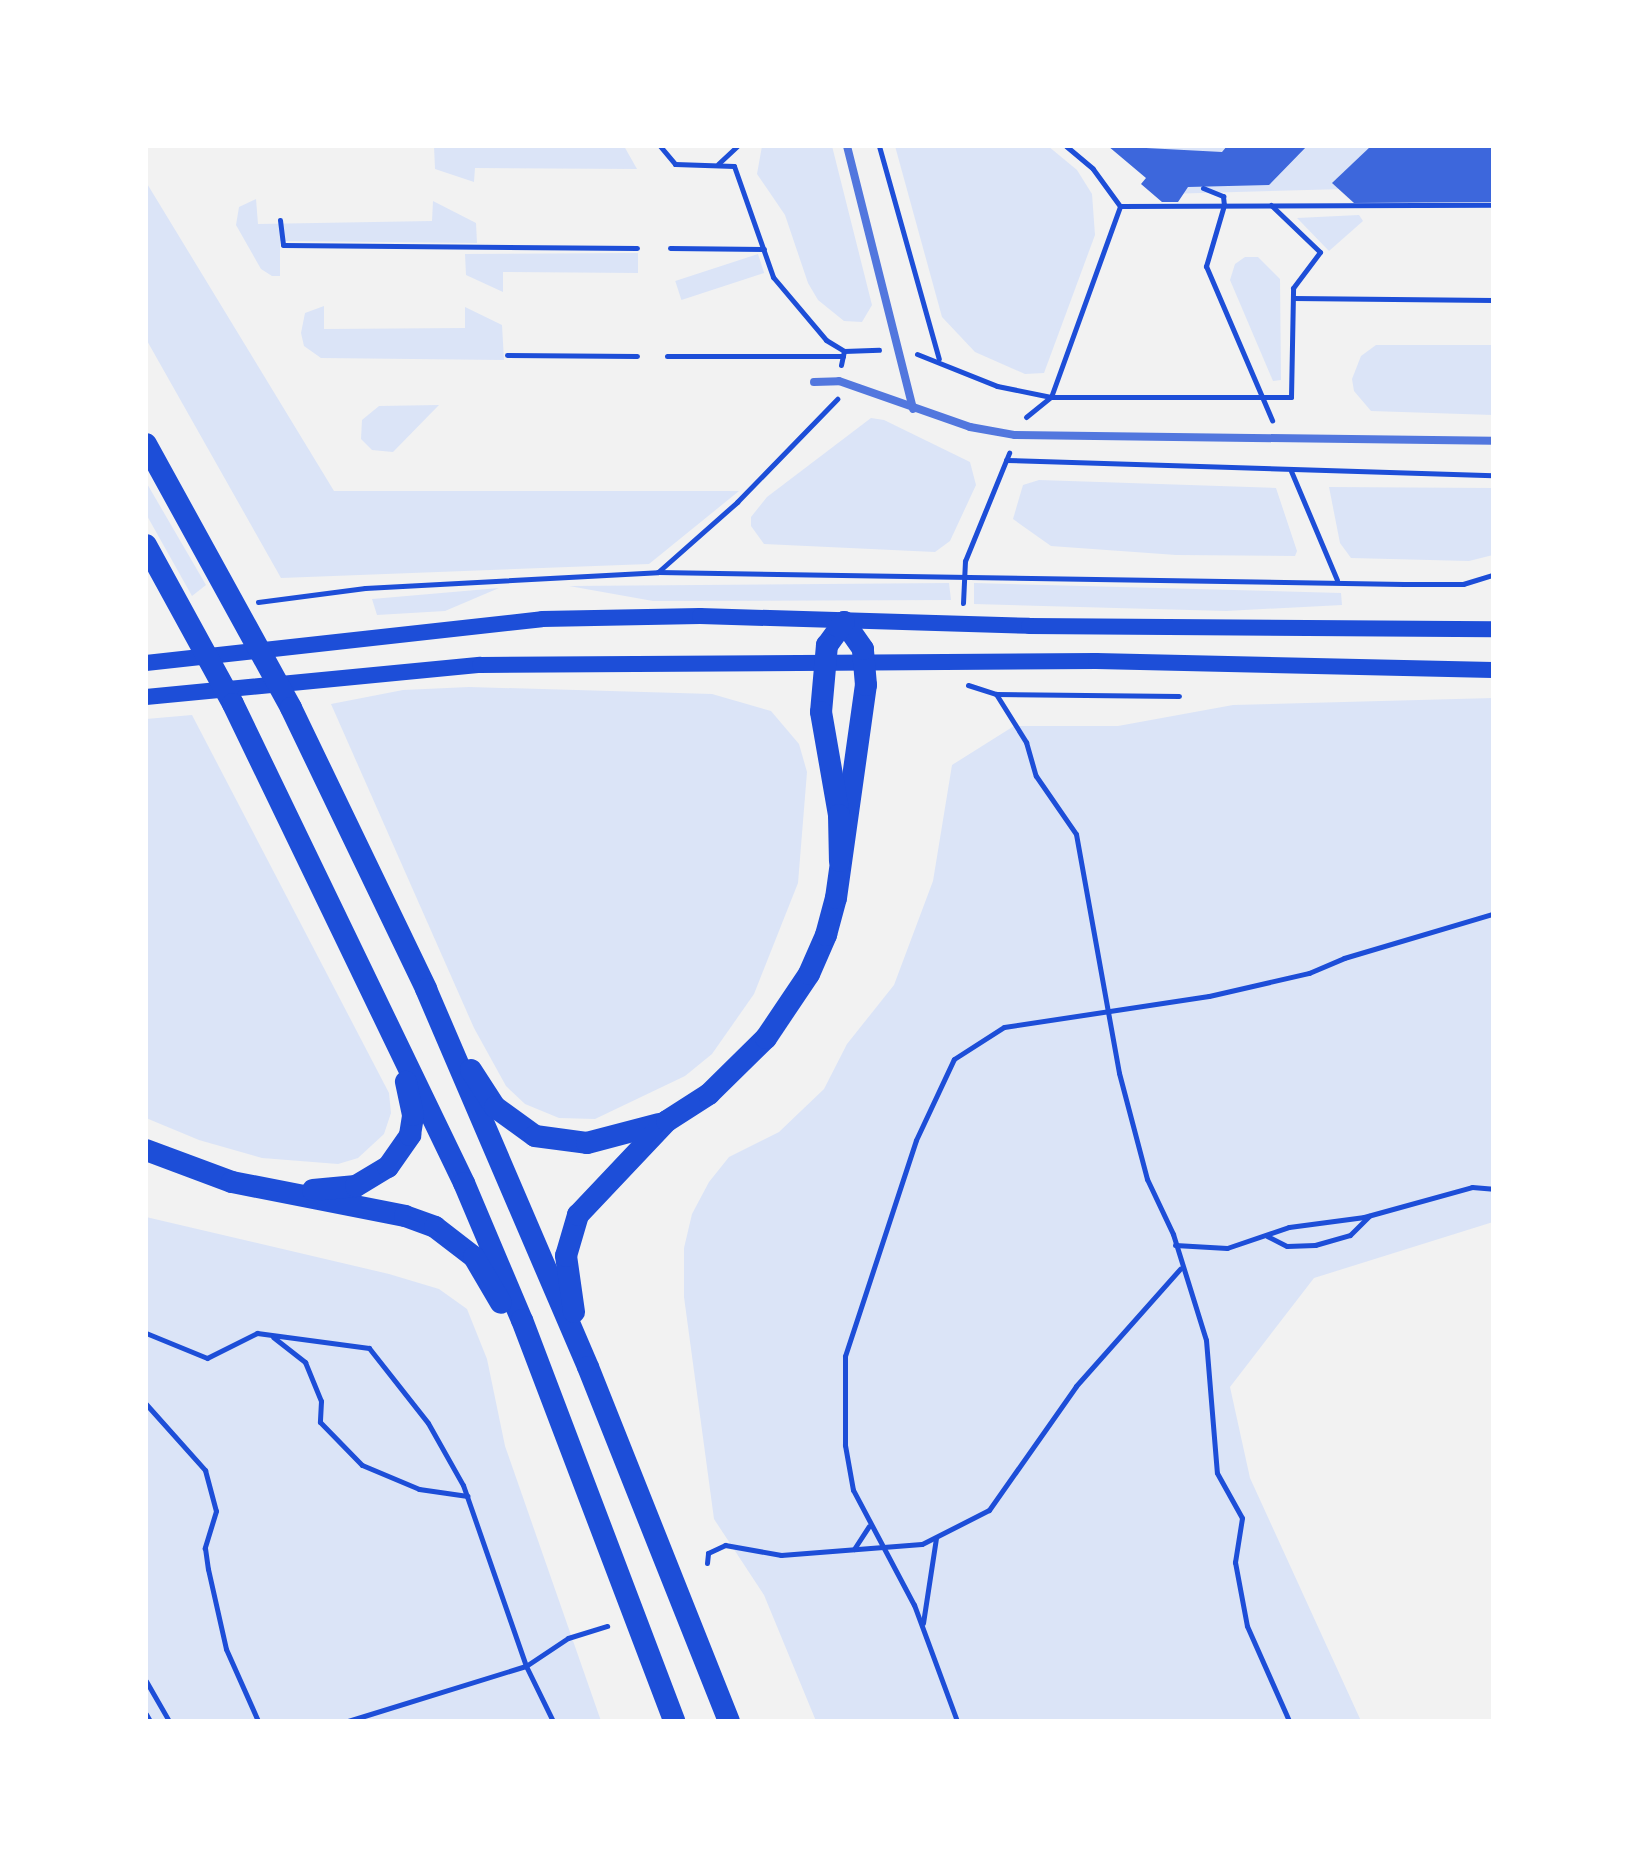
<!DOCTYPE html>
<html>
<head>
<meta charset="utf-8">
<style>
  body { margin:0 }
  #map { position:relative; width:1639px; height:1867px; overflow:hidden; background:#f2f2f2; font-family:Roboto,sans-serif }
  div>[style] { position:absolute }
  [style*='--x'] { left:calc(var(--x)*1px); top:calc(var(--y)*1px); width:calc(var(--w)*1px); rotate:calc(var(--a)*1deg) }
  .green>* { inset:0; background:#dbe4f7; transform-origin:0 0 }
  .building>* { inset:0; background:#3d67dc }
  .path>* { height:5px; margin:-2.5px; padding:0 2.5px; transform-origin:2.5px; border-radius:2.5px; background:#1d4ed8 }
  .minor>* { height:8px; margin:-4px; padding:0 4px; transform-origin:4px; border-radius:4px; background:#5277de }
  .secondary>* { height:16px; margin:-8px; padding:0 8px; transform-origin:8px; border-radius:8px; background:#1d4ed8 }
  .trunk>* { height:22px; margin:-11px; padding:0 11px; transform-origin:11px; border-radius:11px; background:#1d4ed8 }
  span { translate:-50% -50%; white-space:nowrap; text-align:center; line-height:1.15; -webkit-text-stroke:8px #fff; paint-order:stroke }
  .frame { position:absolute; inset:0; border:148px solid #fff; pointer-events:none }
</style>
</head>
<body>
<div id="map">
  <div class="green">
    <div style="clip-path:polygon(434px 146px,624px 146px,637px 169px,475px 168px,474px 182px,435px 169px)"></div>
    <div style="clip-path:polygon(762px 146px,832px 146px,872px 305px,862px 322px,844px 321px,818px 300px,808px 283px,785px 215px,757px 174px)"></div>
    <div style="clip-path:polygon(895px 146px,1048px 146px,1077px 170px,1092px 194px,1095px 235px,1044px 373px,1025px 374px,975px 352px,942px 317px)"></div>
    <div style="clip-path:polygon(1108px 146px,1493px 146px,1493px 185px,1165px 194px)"></div>
    <div style="clip-path:polygon(146px 182px,334px 491px,739px 491px,649px 564px,281px 578px,146px 339px)"></div>
    <div style="clip-path:polygon(256px 199px,258px 224px,432px 221px,433px 201px,476px 223px,477px 243px,280px 241px,280px 276px,272px 276px,261px 269px,236px 225px,239px 207px)"></div>
    <div style="clip-path:polygon(1359px 215px,1363px 221px,1329px 251px,1297px 218px)"></div>
    <div style="clip-path:polygon(638px 253px,638px 273px,503px 272px,503px 292px,466px 275px,465px 254px)"></div>
    <div style="left:758px;top:254px;width:20px;height:87px;rotate:72deg"></div>
    <div style="clip-path:polygon(1245px 257px,1258px 257px,1280px 279px,1281px 380px,1273px 381px,1230px 280px,1235px 264px)"></div>
    <div style="clip-path:polygon(324px 306px,324px 329px,465px 328px,465px 307px,502px 325px,504px 360px,321px 358px,304px 346px,301px 333px,305px 313px)"></div>
    <div style="clip-path:polygon(1376px 345px,1493px 345px,1493px 415px,1371px 411px,1354px 391px,1352px 379px,1361px 356px)"></div>
    <div style="clip-path:polygon(439px 405px,393px 452px,372px 450px,361px 439px,362px 420px,379px 406px)"></div>
    <div style="clip-path:polygon(871px 418px,884px 420px,970px 462px,976px 485px,950px 541px,935px 552px,764px 544px,751px 526px,751px 517px,767px 497px)"></div>
    <div style="clip-path:polygon(1039px 480px,1276px 488px,1297px 551px,1295px 556px,1176px 555px,1051px 546px,1013px 519px,1023px 485px)"></div>
    <div style="clip-path:polygon(146px 482px,206px 585px,192px 596px,146px 514px)"></div>
    <div style="clip-path:polygon(1329px 487px,1493px 488px,1493px 555px,1469px 561px,1351px 558px,1340px 543px)"></div>
    <div style="clip-path:polygon(949px 583px,951px 600px,653px 601px,569px 586px)"></div>
    <div style="clip-path:polygon(974px 583px,1341px 593px,1342px 605px,1226px 611px,974px 604px)"></div>
    <div style="clip-path:polygon(499px 588px,445px 611px,377px 615px,372px 599px)"></div>
    <div style="clip-path:polygon(469px 687px,712px 694px,771px 711px,799px 744px,807px 772px,798px 883px,754px 994px,712px 1054px,685px 1076px,595px 1119px,559px 1118px,525px 1104px,506px 1086px,474px 1028px,331px 704px,403px 690px)"></div>
    <div style="clip-path:polygon(1493px 698px,1493px 1222px,1314px 1278px,1230px 1387px,1250px 1478px,1361px 1721px,816px 1721px,764px 1595px,714px 1519px,684px 1297px,684px 1248px,692px 1214px,709px 1182px,729px 1157px,779px 1132px,824px 1089px,847px 1044px,894px 985px,933px 881px,952px 765px,1014px 726px,1118px 726px,1233px 705px)"></div>
    <div style="clip-path:polygon(192px 715px,389px 1093px,391px 1113px,384px 1134px,358px 1158px,338px 1164px,262px 1158px,199px 1140px,146px 1118px,146px 719px)"></div>
    <div style="clip-path:polygon(146px 1217px,389px 1274px,439px 1289px,467px 1309px,487px 1359px,505px 1446px,601px 1721px,146px 1721px)"></div>
  </div>
  <div class="building">
    <div style="clip-path:polygon(1108px 146px,1222px 152px,1227px 146px,1307px 146px,1269px 185px,1188px 187px,1178px 202px,1162px 202px,1141px 184px,1146px 178px)"></div>
    <div style="clip-path:polygon(1371px 146px,1493px 146px,1493px 202px,1354px 203px,1332px 183px)"></div>
  </div>
  <div class="path">
    <div style="--x:660;--y:146;--w:23;--a:50"></div>
    <div style="--x:675;--y:164;--w:59;--a:1.9"></div>
    <div style="--x:734;--y:166;--w:118;--a:70.6"></div>
    <div style="--x:773;--y:277;--w:82;--a:49.9"></div>
    <div style="--x:826;--y:340;--w:21;--a:31"></div>
    <div style="--x:879;--y:146;--w:221;--a:74.3"></div>
    <div style="--x:1066;--y:146;--w:35;--a:40"></div>
    <div style="--x:1093;--y:169;--w:46;--a:53.9"></div>
    <div style="--x:718;--y:164;--w:26;--a:-43"></div>
    <div style="--x:1203;--y:188;--w:22;--a:22"></div>
    <div style="--x:1223;--y:196;--w:9;--a:84"></div>
    <div style="--x:1224;--y:205;--w:64;--a:106.4"></div>
    <div style="--x:1206;--y:266;--w:168;--a:66.8"></div>
    <div style="--x:1120;--y:206;--w:373;--a:-0.2"></div>
    <div style="--x:280;--y:220;--w:25;--a:83"></div>
    <div style="--x:283;--y:245;--w:354;--a:0.5"></div>
    <div style="--x:670;--y:248;--w:94;--a:0.6"></div>
    <div style="--x:1293;--y:298;--w:200;--a:0.6"></div>
    <div style="--x:917;--y:354;--w:86;--a:21.8"></div>
    <div style="--x:997;--y:386;--w:55;--a:11.5"></div>
    <div style="--x:1051;--y:397;--w:240;--a:0"></div>
    <div style="--x:1291;--y:397;--w:109;--a:-88.9"></div>
    <div style="--x:1293;--y:288;--w:45;--a:-53.1"></div>
    <div style="--x:1320;--y:252;--w:68;--a:-136.2"></div>
    <div style="--x:507;--y:355;--w:130;--a:0.4"></div>
    <div style="--x:667;--y:356;--w:176;--a:0"></div>
    <div style="--x:841;--y:365;--w:14;--a:-78"></div>
    <div style="--x:844;--y:351;--w:35;--a:-2"></div>
    <div style="--x:1026;--y:417;--w:32;--a:-39"></div>
    <div style="--x:1051;--y:397;--w:203;--a:-70.1"></div>
    <div style="--x:1006;--y:460;--w:487;--a:1.8"></div>
    <div style="--x:1291;--y:471;--w:118;--a:67.1"></div>
    <div style="--x:658;--y:572;--w:106;--a:-41.5"></div>
    <div style="--x:737;--y:502;--w:144;--a:-45.8"></div>
    <div style="--x:258;--y:602;--w:108;--a:-7.5"></div>
    <div style="--x:365;--y:588;--w:293;--a:-3.1"></div>
    <div style="--x:658;--y:572;--w:746;--a:0.92"></div>
    <div style="--x:1404;--y:584;--w:59;--a:0"></div>
    <div style="--x:1463;--y:584;--w:31;--a:-17"></div>
    <div style="--x:963;--y:603;--w:42;--a:-87.3"></div>
    <div style="--x:965;--y:561;--w:117;--a:-67.8"></div>
    <div style="--x:968;--y:685;--w:29;--a:18"></div>
    <div style="--x:996;--y:694;--w:183;--a:0.6"></div>
    <div style="--x:996;--y:694;--w:57;--a:58"></div>
    <div style="--x:1026;--y:742;--w:35;--a:74"></div>
    <div style="--x:1036;--y:776;--w:70;--a:55.4"></div>
    <div style="--x:1076;--y:834;--w:243;--a:79.8"></div>
    <div style="--x:1119;--y:1073;--w:110;--a:75.2"></div>
    <div style="--x:1147;--y:1179;--w:61;--a:64.7"></div>
    <div style="--x:1173;--y:1234;--w:111;--a:72.7"></div>
    <div style="--x:1206;--y:1340;--w:133;--a:85.3"></div>
    <div style="--x:1217;--y:1473;--w:51;--a:60.9"></div>
    <div style="--x:1242;--y:1518;--w:45;--a:99"></div>
    <div style="--x:1235;--y:1562;--w:65;--a:79.4"></div>
    <div style="--x:1247;--y:1626;--w:104;--a:66.1"></div>
    <div style="--x:1267;--y:1236;--w:22;--a:27"></div>
    <div style="--x:1287;--y:1246;--w:28;--a:-2"></div>
    <div style="--x:1315;--y:1245;--w:36;--a:-16"></div>
    <div style="--x:1350;--y:1235;--w:27;--a:-45"></div>
    <div style="--x:1175;--y:1245;--w:52;--a:3.3"></div>
    <div style="--x:1227;--y:1248;--w:65;--a:-18.7"></div>
    <div style="--x:1289;--y:1227;--w:76;--a:-7.6"></div>
    <div style="--x:1364;--y:1217;--w:112;--a:-15.5"></div>
    <div style="--x:1472;--y:1187;--w:21;--a:5"></div>
    <div style="--x:146;--y:1333;--w:66;--a:22.3"></div>
    <div style="--x:207;--y:1358;--w:56;--a:-26.6"></div>
    <div style="--x:257;--y:1333;--w:113;--a:7.6"></div>
    <div style="--x:369;--y:1348;--w:95;--a:51.8"></div>
    <div style="--x:428;--y:1423;--w:71;--a:60.6"></div>
    <div style="--x:463;--y:1485;--w:192;--a:70.8"></div>
    <div style="--x:526;--y:1666;--w:50;--a:-33.7"></div>
    <div style="--x:568;--y:1638;--w:41;--a:-17.1"></div>
    <div style="--x:273;--y:1337;--w:41;--a:38"></div>
    <div style="--x:305;--y:1362;--w:42;--a:67.7"></div>
    <div style="--x:321;--y:1401;--w:21;--a:93"></div>
    <div style="--x:320;--y:1422;--w:60;--a:45.7"></div>
    <div style="--x:362;--y:1465;--w:62;--a:22.8"></div>
    <div style="--x:419;--y:1489;--w:49;--a:8.3"></div>
    <div style="--x:146;--y:1404;--w:89;--a:48.2"></div>
    <div style="--x:205;--y:1470;--w:42;--a:75"></div>
    <div style="--x:216;--y:1511;--w:39;--a:107"></div>
    <div style="--x:205;--y:1548;--w:21;--a:82"></div>
    <div style="--x:208;--y:1569;--w:82;--a:77.3"></div>
    <div style="--x:226;--y:1649;--w:79;--a:66"></div>
    <div style="--x:854;--y:1549;--w:27;--a:-57"></div>
    <div style="--x:707;--y:1563;--w:10;--a:-84"></div>
    <div style="--x:708;--y:1553;--w:19;--a:-25"></div>
    <div style="--x:725;--y:1545;--w:57;--a:10.1"></div>
    <div style="--x:781;--y:1555;--w:141;--a:-4.5"></div>
    <div style="--x:922;--y:1544;--w:75;--a:-26.9"></div>
    <div style="--x:989;--y:1510;--w:151;--a:-54.9"></div>
    <div style="--x:1076;--y:1386;--w:157;--a:-48.4"></div>
    <div style="--x:923;--y:1623;--w:86;--a:-81.3"></div>
    <div style="--x:146;--y:1681;--w:46;--a:60.1"></div>
    <div style="--x:146;--y:1714;--w:8;--a:60"></div>
    <div style="--x:348;--y:1721;--w:186;--a:-17.2"></div>
    <div style="--x:526;--y:1666;--w:61;--a:63.9"></div>
    <div style="--x:957;--y:1721;--w:124;--a:-110.3"></div>
    <div style="--x:914;--y:1605;--w:130;--a:-117.9"></div>
    <div style="--x:853;--y:1490;--w:46;--a:-100.1"></div>
    <div style="--x:845;--y:1445;--w:89;--a:-90"></div>
    <div style="--x:845;--y:1356;--w:227;--a:-71.8"></div>
    <div style="--x:916;--y:1140;--w:89;--a:-64.9"></div>
    <div style="--x:954;--y:1059;--w:59;--a:-32.6"></div>
    <div style="--x:1004;--y:1027;--w:207;--a:-8.6"></div>
    <div style="--x:1209;--y:996;--w:103;--a:-13"></div>
    <div style="--x:1309;--y:973;--w:38;--a:-23"></div>
    <div style="--x:1344;--y:958;--w:155;--a:-16.5"></div>
  </div>
  <div class="minor">
    <div style="--x:847;--y:146;--w:271;--a:75.9"></div>
    <div style="--x:814;--y:382;--w:25;--a:-2"></div>
    <div style="--x:839;--y:381;--w:139;--a:19.3"></div>
    <div style="--x:970;--y:427;--w:46;--a:10.1"></div>
    <div style="--x:1015;--y:435;--w:478;--a:0.7"></div>
  </div>
  <div class="secondary">
    <div style="--x:146;--y:663;--w:398;--a:-6.3"></div>
    <div style="--x:542;--y:619;--w:158;--a:-1.1"></div>
    <div style="--x:700;--y:616;--w:329;--a:1.7"></div>
    <div style="--x:1029;--y:626;--w:464;--a:0.4"></div>
    <div style="--x:146;--y:697;--w:336;--a:-5.5"></div>
    <div style="--x:480;--y:665;--w:616;--a:-0.37"></div>
    <div style="--x:1096;--y:661;--w:397;--a:1.3"></div>
  </div>
  <div class="trunk">
    <div style="--x:146;--y:444;--w:301;--a:61.2"></div>
    <div style="--x:291;--y:708;--w:312;--a:64.3"></div>
    <div style="--x:426;--y:989;--w:411;--a:66.8"></div>
    <div style="--x:588;--y:1367;--w:381;--a:68.3"></div>
    <div style="--x:146;--y:545;--w:181;--a:61.3"></div>
    <div style="--x:233;--y:704;--w:532;--a:64.25"></div>
    <div style="--x:464;--y:1183;--w:149;--a:67.1"></div>
    <div style="--x:522;--y:1320;--w:429;--a:69.2"></div>
    <div style="--x:471;--y:1070;--w:44;--a:57"></div>
    <div style="--x:495;--y:1107;--w:49;--a:35.9"></div>
    <div style="--x:535;--y:1136;--w:52;--a:7.7"></div>
    <div style="--x:587;--y:1143;--w:74;--a:-14.8"></div>
    <div style="--x:146;--y:1150;--w:92;--a:20.4"></div>
    <div style="--x:232;--y:1182;--w:176;--a:11.1"></div>
    <div style="--x:405;--y:1216;--w:32;--a:20"></div>
    <div style="--x:435;--y:1227;--w:49;--a:37.6"></div>
    <div style="--x:474;--y:1257;--w:53;--a:59.6"></div>
    <div style="--x:313;--y:1190;--w:43;--a:-5.3"></div>
    <div style="--x:356;--y:1186;--w:37;--a:-31"></div>
    <div style="--x:388;--y:1167;--w:39;--a:-55"></div>
    <div style="--x:410;--y:1135;--w:20;--a:-81"></div>
    <div style="--x:413;--y:1115;--w:34;--a:-102"></div>
    <div style="--x:574;--y:1312;--w:57;--a:-98.1"></div>
    <div style="--x:566;--y:1256;--w:43;--a:-73.7"></div>
    <div style="--x:578;--y:1215;--w:129;--a:-46.6"></div>
    <div style="--x:667;--y:1121;--w:50;--a:-32.7"></div>
    <div style="--x:709;--y:1094;--w:80;--a:-44.5"></div>
    <div style="--x:766;--y:1038;--w:77;--a:-56.1"></div>
    <div style="--x:809;--y:974;--w:43;--a:-66.4"></div>
    <div style="--x:826;--y:935;--w:38;--a:-75"></div>
    <div style="--x:836;--y:898;--w:215;--a:-82"></div>
    <div style="--x:866;--y:685;--w:36;--a:-95"></div>
    <div style="--x:863;--y:649;--w:33;--a:-125"></div>
    <div style="--x:844;--y:622;--w:29;--a:126"></div>
    <div style="--x:827;--y:645;--w:67;--a:95.1"></div>
    <div style="--x:821;--y:712;--w:105;--a:80.1"></div>
    <div style="--x:839;--y:815;--w:46;--a:88.8"></div>
  </div>
  <div class="frame"></div>
</div>
</body>
</html>
